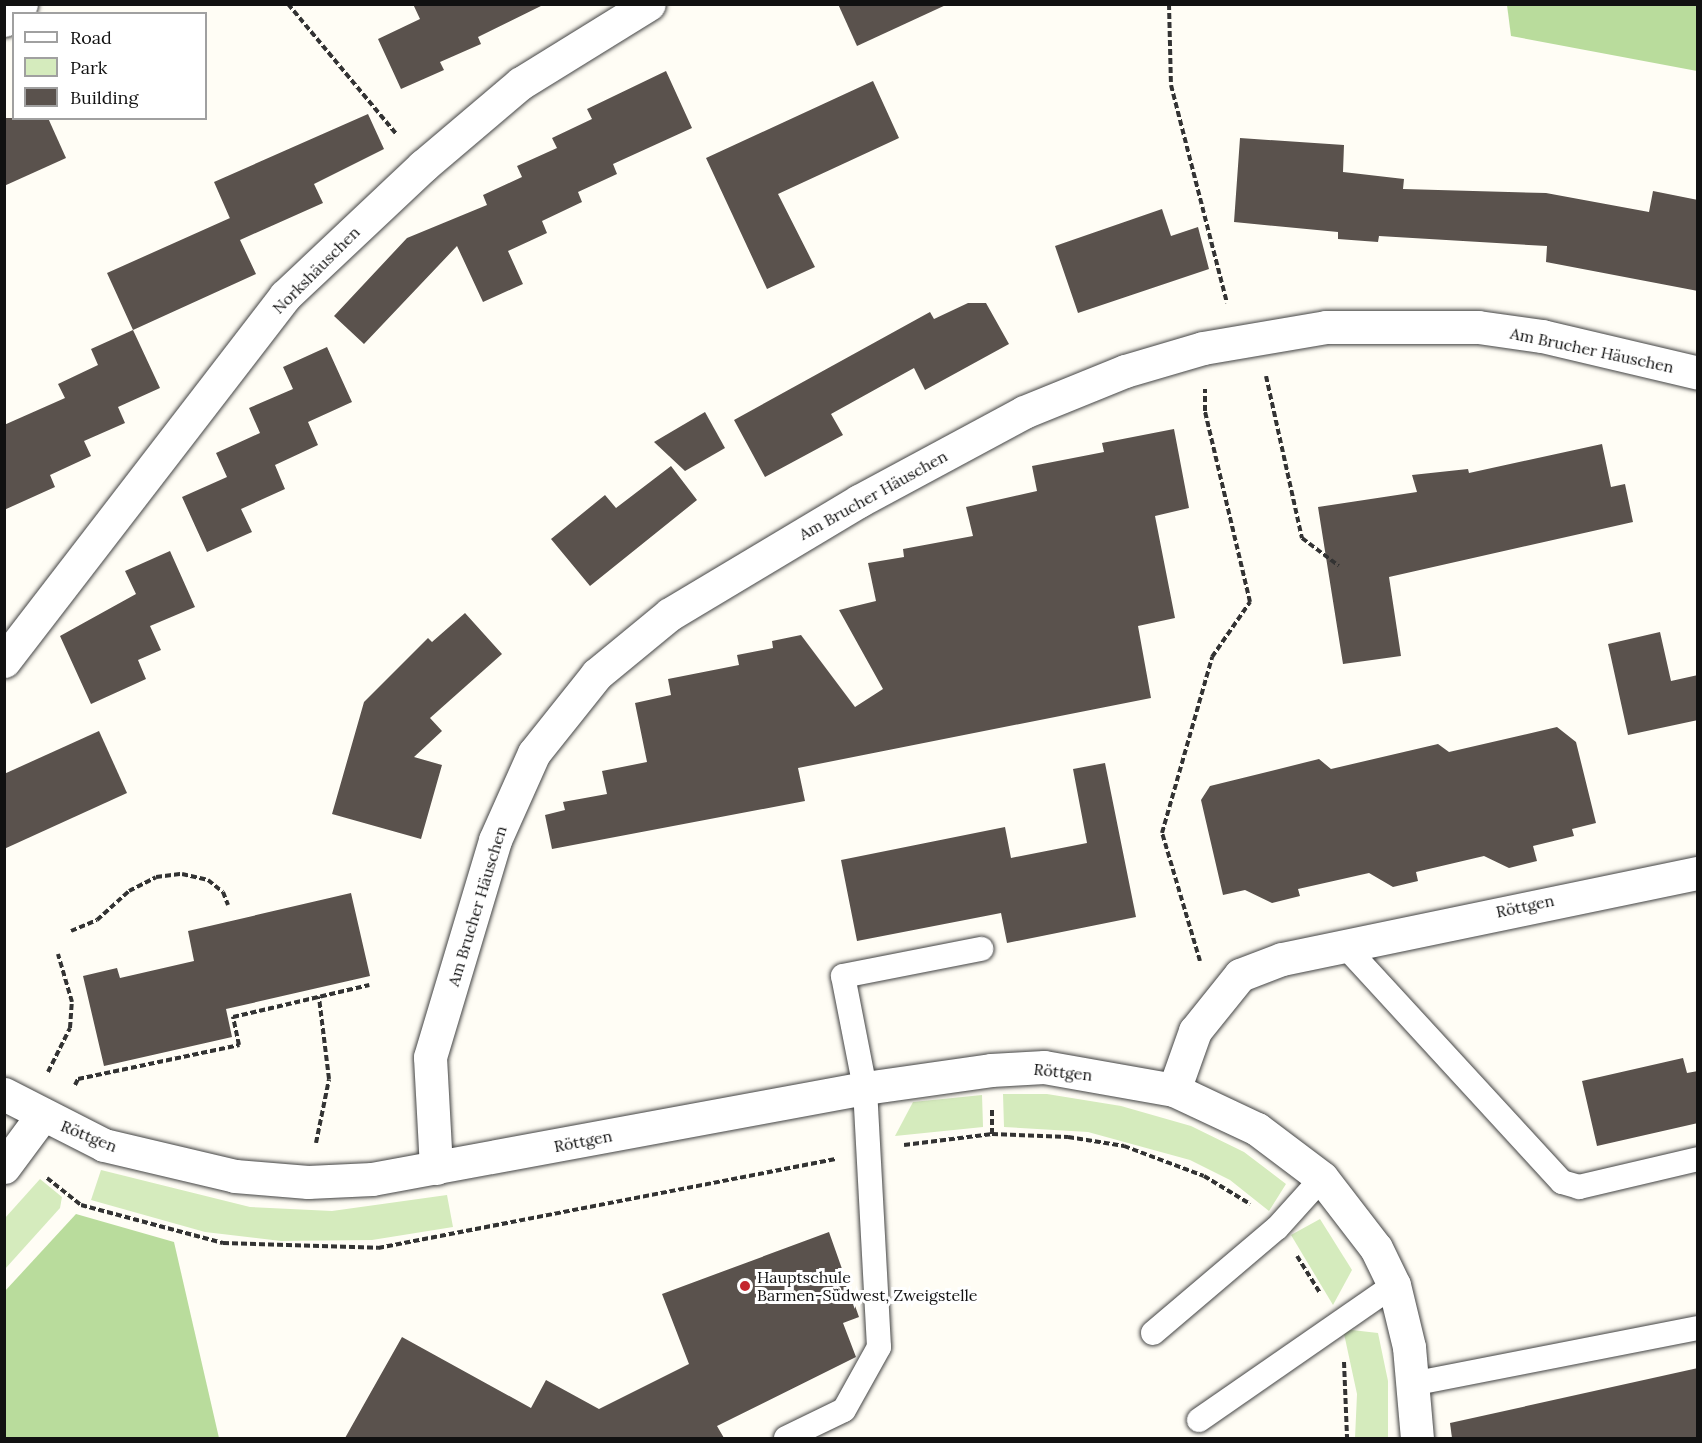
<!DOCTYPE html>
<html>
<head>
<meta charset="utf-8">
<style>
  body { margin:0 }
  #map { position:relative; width:1702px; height:1443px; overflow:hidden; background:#fffdf5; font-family:Lora,serif }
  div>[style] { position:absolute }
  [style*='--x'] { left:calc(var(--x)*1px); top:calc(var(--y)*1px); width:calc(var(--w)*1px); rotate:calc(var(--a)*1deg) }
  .green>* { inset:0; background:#d5ebbd }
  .forest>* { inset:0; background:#b9dc9c }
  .building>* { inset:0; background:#5a524d }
  .path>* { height:4px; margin-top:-2px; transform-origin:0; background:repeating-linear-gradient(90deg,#333 0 6px,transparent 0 9px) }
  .roads { filter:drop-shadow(0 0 2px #444) drop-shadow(0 0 2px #444) }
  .service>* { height:24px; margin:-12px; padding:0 12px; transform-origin:12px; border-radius:12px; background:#fff }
  .minor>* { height:33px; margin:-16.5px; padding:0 16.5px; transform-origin:16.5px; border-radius:16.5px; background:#fff }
  .dots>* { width:16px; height:16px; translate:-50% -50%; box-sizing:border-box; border:3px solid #fff; border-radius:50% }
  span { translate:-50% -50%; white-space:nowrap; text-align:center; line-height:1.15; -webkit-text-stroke:6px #fff; paint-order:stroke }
  .street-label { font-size:16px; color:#111 }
  .poi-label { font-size:16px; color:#111 }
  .left { translate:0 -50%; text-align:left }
  .frame { position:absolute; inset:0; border:6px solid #111; pointer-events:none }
  .legend { position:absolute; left:12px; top:12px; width:195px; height:108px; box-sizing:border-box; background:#fff; border:2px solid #a0a0a0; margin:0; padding:8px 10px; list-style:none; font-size:18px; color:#111 }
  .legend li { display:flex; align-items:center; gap:12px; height:30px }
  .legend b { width:30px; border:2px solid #a0a0a0 }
</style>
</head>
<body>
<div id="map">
  <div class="green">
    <div style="clip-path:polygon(1003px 1094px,1047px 1094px,1121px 1106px,1191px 1126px,1244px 1152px,1286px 1184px,1269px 1211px,1230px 1180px,1190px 1160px,1088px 1132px,1004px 1127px)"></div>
    <div style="clip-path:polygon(982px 1095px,983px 1127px,895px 1136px,913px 1102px)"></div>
    <div style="clip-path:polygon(101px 1170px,250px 1207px,332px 1211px,447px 1195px,453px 1227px,372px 1240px,281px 1241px,205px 1232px,91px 1200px)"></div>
    <div style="clip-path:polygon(40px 1179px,62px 1197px,60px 1208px,5px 1269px,5px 1218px)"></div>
    <div style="clip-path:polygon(1320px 1219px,1352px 1270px,1333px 1305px,1291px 1235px)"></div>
    <div style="clip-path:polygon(1343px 1329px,1378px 1333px,1388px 1381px,1388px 1438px,1355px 1438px,1357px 1394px)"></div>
  </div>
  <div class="forest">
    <div style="clip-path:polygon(1507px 5px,1697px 5px,1697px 71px,1511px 36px)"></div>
    <div style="clip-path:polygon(76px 1214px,174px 1242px,219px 1438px,5px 1438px,5px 1291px)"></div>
  </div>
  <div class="building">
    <div style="clip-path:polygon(413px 4px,545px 4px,478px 37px,481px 44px,440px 62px,444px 70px,401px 89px,378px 39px,420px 19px)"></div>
    <div style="clip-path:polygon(838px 4px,948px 4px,857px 46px)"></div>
    <div style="clip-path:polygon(666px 71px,692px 128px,613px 164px,617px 174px,578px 192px,582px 202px,542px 221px,547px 233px,508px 251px,523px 284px,483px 302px,457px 246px,364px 344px,334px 316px,407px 238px,487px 205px,483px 195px,522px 177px,517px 166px,557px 148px,552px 138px,592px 119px,587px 109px)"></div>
    <div style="clip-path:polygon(873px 81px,899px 138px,778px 194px,815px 267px,767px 289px,706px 158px)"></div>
    <div style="clip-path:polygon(368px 114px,384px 149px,314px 184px,323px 203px,240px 240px,256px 274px,133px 330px,107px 273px,230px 218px,232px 223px,214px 182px)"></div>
    <div style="clip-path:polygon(4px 118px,48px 118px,66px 158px,4px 186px)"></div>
    <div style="clip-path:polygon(1240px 138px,1344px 145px,1343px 172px,1404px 179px,1403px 189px,1546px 193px,1649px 212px,1653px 191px,1698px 200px,1698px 291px,1546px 262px,1547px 246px,1379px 236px,1378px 242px,1338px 239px,1338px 232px,1234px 222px)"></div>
    <div style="clip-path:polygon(1162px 209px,1171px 236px,1198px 227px,1209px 269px,1078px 313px,1055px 246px)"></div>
    <div style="clip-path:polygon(968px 303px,986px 303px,1009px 344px,925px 390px,914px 368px,831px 414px,843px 435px,765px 477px,734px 420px,930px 312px,934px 319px)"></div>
    <div style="clip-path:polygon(133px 330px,160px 388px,118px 407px,125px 423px,84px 441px,91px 456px,50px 475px,55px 487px,4px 510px,4px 425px,65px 398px,58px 384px,98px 365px,91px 349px)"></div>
    <div style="clip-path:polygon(327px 347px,352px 402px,308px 422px,318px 445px,275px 465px,285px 489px,241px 509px,252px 532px,207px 552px,182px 497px,227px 477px,216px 453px,260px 433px,249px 408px,293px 389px,283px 367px)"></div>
    <div style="clip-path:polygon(705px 412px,725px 448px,685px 471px,654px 442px)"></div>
    <div style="clip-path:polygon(1174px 429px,1189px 508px,1155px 516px,1175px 618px,1138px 626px,1151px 698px,798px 768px,805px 801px,552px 849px,545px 815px,565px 810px,563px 802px,607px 794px,602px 771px,647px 762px,635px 703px,671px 695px,668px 679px,739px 665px,737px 655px,773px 648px,772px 641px,801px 635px,855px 707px,883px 689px,839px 610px,876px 601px,868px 563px,904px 557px,903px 549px,973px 536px,966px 507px,1037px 491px,1032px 466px,1104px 452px,1102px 443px)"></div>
    <div style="clip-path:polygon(1602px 444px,1611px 487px,1625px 484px,1633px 522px,1389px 577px,1401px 656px,1343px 664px,1318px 507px,1417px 492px,1412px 475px,1468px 469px,1469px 473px)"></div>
    <div style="clip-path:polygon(671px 466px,697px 500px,590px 586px,551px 539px,605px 495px,616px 508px)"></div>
    <div style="clip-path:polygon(170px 551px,195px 607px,150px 626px,161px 650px,138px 660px,146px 679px,91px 704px,60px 636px,136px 594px,125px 571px)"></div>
    <div style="clip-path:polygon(465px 613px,502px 654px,430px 718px,442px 731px,414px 757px,442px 765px,421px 839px,332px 814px,364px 702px,428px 638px,432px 642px)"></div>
    <div style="clip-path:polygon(1660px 632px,1671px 681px,1698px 675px,1698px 720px,1628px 735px,1608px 644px)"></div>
    <div style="clip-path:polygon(1557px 727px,1576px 742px,1596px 823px,1572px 829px,1574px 836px,1533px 846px,1537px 861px,1509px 868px,1484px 856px,1416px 872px,1418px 881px,1393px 887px,1369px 873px,1298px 889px,1300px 896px,1272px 903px,1245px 890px,1223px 895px,1201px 800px,1210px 786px,1319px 759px,1331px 769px,1438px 744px,1449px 752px)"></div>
    <div style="clip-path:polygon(99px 731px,127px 793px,4px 849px,4px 774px)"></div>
    <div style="clip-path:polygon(1105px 763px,1136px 917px,1007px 943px,1001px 913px,857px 941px,841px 860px,1005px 827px,1011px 858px,1087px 843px,1073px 769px)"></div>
    <div style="clip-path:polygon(351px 893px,370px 976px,226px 1009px,232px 1037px,104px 1066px,83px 976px,117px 968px,120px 978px,194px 961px,188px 931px)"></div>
    <div style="clip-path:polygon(1683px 1058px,1687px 1073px,1698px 1071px,1698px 1123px,1597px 1146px,1582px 1081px)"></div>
    <div style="clip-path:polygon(829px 1232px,859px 1317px,843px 1323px,856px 1357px,717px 1426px,724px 1438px,345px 1438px,402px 1337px,531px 1408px,546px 1380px,599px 1409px,689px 1364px,662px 1294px)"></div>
    <div style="clip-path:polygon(1698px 1368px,1698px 1438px,1452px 1438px,1450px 1423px)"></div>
  </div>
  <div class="path">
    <div style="--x:288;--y:4;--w:170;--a:50.2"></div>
    <div style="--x:1169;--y:4;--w:81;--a:88.6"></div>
    <div style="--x:1171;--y:85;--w:225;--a:75.6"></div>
    <div style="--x:1266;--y:376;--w:166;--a:77.5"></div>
    <div style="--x:1302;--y:538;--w:46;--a:37.1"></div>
    <div style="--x:71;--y:931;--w:28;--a:-23"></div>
    <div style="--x:97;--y:920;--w:43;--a:-42.2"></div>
    <div style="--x:129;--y:891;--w:30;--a:-27"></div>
    <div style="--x:156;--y:877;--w:26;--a:-7"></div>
    <div style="--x:182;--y:874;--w:27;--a:13"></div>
    <div style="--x:208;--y:880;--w:19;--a:39"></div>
    <div style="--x:223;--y:892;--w:14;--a:69"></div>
    <div style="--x:1200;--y:961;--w:134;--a:-106.5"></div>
    <div style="--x:1162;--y:833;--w:183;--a:-74.1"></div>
    <div style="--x:1212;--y:657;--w:67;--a:-55.4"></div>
    <div style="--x:1250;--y:602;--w:196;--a:-103.3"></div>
    <div style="--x:1205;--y:411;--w:22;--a:-90"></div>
    <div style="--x:48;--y:1072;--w:49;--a:-63.4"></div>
    <div style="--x:70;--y:1028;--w:26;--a:-86"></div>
    <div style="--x:72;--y:1002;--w:50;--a:-106.3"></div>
    <div style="--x:75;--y:1085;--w:7;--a:-63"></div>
    <div style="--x:78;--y:1079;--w:165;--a:-11.9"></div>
    <div style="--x:239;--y:1045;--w:29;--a:-102"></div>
    <div style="--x:233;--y:1017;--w:140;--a:-13.2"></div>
    <div style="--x:992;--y:1110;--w:24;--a:90"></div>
    <div style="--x:316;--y:1143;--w:65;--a:-78.5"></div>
    <div style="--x:329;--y:1079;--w:83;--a:-97"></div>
    <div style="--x:904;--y:1145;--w:89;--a:-7.1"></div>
    <div style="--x:992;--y:1134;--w:76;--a:2.3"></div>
    <div style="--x:1068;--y:1137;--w:57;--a:9.1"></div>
    <div style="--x:1124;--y:1146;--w:85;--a:20.6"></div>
    <div style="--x:1204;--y:1176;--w:54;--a:31.3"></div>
    <div style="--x:47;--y:1178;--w:43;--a:38.5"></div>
    <div style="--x:81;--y:1205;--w:147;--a:15"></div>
    <div style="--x:223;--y:1243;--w:155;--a:1.8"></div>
    <div style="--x:378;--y:1248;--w:466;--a:-11"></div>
    <div style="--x:1297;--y:1256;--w:44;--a:58.1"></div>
    <div style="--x:1344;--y:1362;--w:76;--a:87.7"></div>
  </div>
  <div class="roads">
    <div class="service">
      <div style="--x:1344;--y:945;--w:322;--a:47.4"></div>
      <div style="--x:1562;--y:1182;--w:18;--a:16"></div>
      <div style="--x:1579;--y:1187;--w:122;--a:-13.2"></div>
      <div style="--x:1153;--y:1333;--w:162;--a:-40.3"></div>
      <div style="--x:1277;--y:1228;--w:67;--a:-48"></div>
      <div style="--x:1412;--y:1384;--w:291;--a:-11.1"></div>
      <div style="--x:1199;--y:1420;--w:237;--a:-34.7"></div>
      <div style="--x:786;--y:1438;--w:64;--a:-25.8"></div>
      <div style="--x:844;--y:1410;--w:72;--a:-60.9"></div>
      <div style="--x:879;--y:1347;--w:259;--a:-93.1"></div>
      <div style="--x:865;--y:1088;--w:114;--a:-101.1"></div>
      <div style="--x:843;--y:976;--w:141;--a:-11.1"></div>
    </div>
    <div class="minor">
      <div style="--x:4;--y:20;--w:23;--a:-43"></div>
      <div style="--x:4;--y:661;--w:461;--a:-52.4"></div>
      <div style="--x:285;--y:296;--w:190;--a:-43.3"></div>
      <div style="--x:423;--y:166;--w:128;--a:-40.3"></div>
      <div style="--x:521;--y:83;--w:150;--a:-31.7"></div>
      <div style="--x:1174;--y:1090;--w:63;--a:-70.4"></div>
      <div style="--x:1195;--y:1031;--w:72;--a:-51.2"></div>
      <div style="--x:1240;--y:975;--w:45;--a:-20.9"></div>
      <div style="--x:1282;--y:959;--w:425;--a:-11.7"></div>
      <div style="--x:4;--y:1094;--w:112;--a:27"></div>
      <div style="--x:104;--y:1145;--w:135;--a:13.3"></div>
      <div style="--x:235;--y:1176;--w:73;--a:4.7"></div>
      <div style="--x:308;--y:1182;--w:64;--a:-2.7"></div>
      <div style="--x:372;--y:1179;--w:501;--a:-10.46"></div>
      <div style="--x:865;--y:1088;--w:127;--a:-8.1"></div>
      <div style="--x:991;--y:1070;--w:53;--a:-3.2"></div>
      <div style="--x:1044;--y:1067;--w:132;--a:10"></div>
      <div style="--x:1174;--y:1090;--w:92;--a:25.2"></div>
      <div style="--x:1257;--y:1129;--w:81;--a:37"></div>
      <div style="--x:1322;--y:1178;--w:88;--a:52.4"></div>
      <div style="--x:1376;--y:1248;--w:41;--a:64.1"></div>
      <div style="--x:1394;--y:1285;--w:64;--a:76.4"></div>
      <div style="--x:1409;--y:1347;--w:91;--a:85"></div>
      <div style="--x:4;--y:1167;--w:62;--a:-53.5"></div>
      <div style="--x:436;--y:1168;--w:111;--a:-93.1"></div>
      <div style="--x:430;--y:1057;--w:227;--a:-73.3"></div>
      <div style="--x:495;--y:840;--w:95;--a:-65.9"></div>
      <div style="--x:534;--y:753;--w:101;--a:-51.4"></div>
      <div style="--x:597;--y:674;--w:94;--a:-39.4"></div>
      <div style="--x:670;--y:614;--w:220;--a:-30.9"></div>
      <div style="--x:859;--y:501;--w:187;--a:-28.3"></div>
      <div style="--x:1024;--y:412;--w:109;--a:-22.1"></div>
      <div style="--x:1125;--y:371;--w:81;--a:-16.4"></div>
      <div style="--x:1203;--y:348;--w:125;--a:-9.7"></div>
      <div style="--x:1326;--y:327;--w:152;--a:0"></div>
      <div style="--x:1478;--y:327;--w:65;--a:8"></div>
      <div style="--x:1542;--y:336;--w:160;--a:13.3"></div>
    </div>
  </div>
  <div class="dots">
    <div style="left:745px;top:1286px;background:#c4262e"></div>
  </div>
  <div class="street-label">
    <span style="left:316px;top:270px;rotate:-45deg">Norkshäuschen</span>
    <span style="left:1592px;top:350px;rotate:12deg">Am Brucher Häuschen</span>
    <span style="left:873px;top:495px;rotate:-29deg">Am Brucher Häuschen</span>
    <span style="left:477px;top:906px;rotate:-73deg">Am Brucher Häuschen</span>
    <span style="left:1525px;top:906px;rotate:-12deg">Röttgen</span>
    <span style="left:1063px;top:1072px;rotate:6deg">Röttgen</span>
    <span style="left:89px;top:1136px;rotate:22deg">Röttgen</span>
    <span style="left:583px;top:1141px;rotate:-11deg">Röttgen</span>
  </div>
  <div class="poi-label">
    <span class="left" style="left:757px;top:1286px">Hauptschule<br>Barmen-Südwest, Zweigstelle</span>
  </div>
  <div class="frame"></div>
  <ul class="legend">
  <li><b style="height:8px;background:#fff"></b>Road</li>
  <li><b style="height:16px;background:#d5ebbd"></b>Park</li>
  <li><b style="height:16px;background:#5a524d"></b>Building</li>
  </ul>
</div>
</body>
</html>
